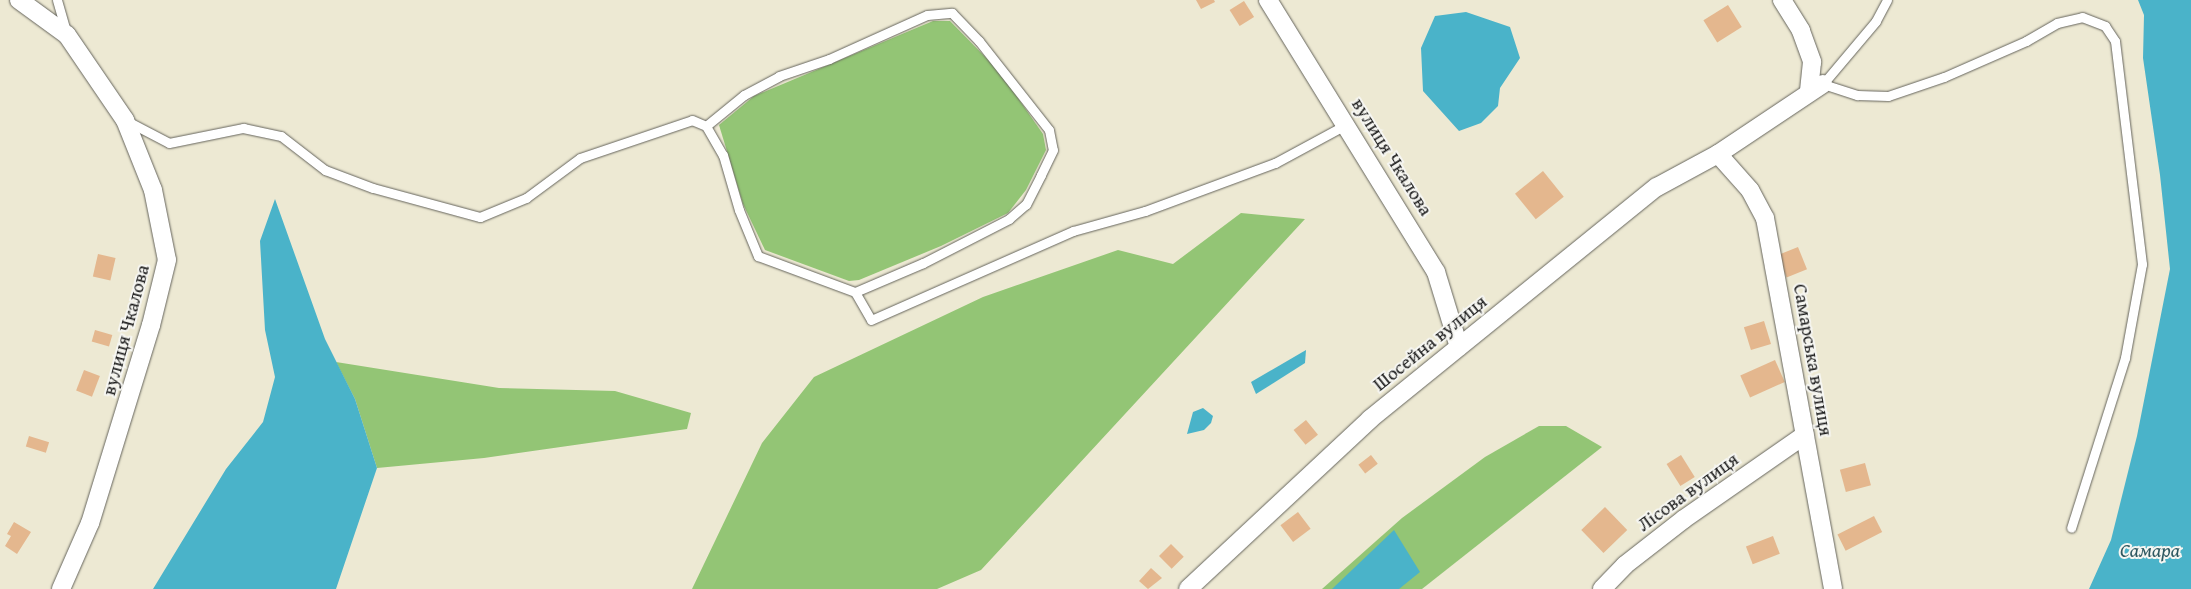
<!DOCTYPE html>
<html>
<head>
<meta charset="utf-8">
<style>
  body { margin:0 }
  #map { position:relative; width:2191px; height:589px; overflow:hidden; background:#ede9d3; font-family:"Gentium Book Plus",serif }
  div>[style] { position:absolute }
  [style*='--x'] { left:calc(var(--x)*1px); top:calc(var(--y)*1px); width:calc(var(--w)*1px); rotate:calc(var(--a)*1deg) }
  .green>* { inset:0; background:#93c575 }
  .water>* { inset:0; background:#4ab3c9 }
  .building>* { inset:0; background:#e4b78e; transform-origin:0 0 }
  .roads { filter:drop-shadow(0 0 1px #65645c) drop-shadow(0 0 1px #65645c) }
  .service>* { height:9px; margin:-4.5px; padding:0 4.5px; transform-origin:4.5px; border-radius:4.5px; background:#fff }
  .minor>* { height:18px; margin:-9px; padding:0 9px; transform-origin:9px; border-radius:9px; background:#fff }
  span { translate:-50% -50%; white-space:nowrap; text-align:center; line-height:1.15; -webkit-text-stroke:4px #f6f6f2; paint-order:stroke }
  .street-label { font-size:19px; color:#1c1c1c }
  .water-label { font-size:20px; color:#2e5861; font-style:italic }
</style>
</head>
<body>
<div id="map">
  <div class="green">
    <div style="clip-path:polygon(933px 21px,950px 21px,999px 71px,1043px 134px,1046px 150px,1026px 190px,1008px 213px,941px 246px,859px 280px,849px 281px,765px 250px,743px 204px,719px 125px,754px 96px)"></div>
    <div style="clip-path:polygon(1241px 213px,1305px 219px,981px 570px,937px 589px,692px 589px,762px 443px,814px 377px,983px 297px,1118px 250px,1173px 264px)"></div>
    <div style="clip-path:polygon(336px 362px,499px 388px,615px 391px,691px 413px,687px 429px,484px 458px,377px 468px,355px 399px)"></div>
    <div style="clip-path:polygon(1539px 426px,1566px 426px,1602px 447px,1422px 589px,1322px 589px,1402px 518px,1485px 457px)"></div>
  </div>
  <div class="water">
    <div style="clip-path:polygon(2138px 0,2191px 0,2191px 589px,2089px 589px,2111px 540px,2137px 436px,2170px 269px,2160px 175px,2143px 58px,2144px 15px)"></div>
    <div style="clip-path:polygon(1466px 12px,1510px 27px,1520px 58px,1500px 88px,1498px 106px,1481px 123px,1459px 131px,1423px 91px,1421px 48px,1435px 16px)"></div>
    <div style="clip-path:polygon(275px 199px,325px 339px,355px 399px,377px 468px,336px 589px,153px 589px,226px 469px,263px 422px,275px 377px,265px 330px,260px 241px)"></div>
    <div style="clip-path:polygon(1306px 350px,1305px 363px,1256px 394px,1251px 382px)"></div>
    <div style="clip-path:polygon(1203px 408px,1213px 416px,1211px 423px,1204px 430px,1187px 434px,1193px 412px)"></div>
    <div style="clip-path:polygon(1394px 530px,1420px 572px,1399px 589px,1332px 589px)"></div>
  </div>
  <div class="building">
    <div style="clip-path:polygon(1196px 0,1214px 0,1215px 2px,1201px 9px)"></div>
    <div style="left:1244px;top:1px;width:19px;height:17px;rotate:58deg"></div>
    <div style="left:1728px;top:5px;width:26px;height:29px;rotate:58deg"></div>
    <div style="left:1543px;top:171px;width:33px;height:36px;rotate:51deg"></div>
    <div style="left:1798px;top:247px;width:24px;height:22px;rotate:68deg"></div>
    <div style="left:98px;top:254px;width:18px;height:23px;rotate:13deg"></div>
    <div style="left:1764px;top:321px;width:24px;height:21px;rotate:73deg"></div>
    <div style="left:95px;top:330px;width:18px;height:12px;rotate:16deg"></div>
    <div style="left:1775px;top:360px;width:24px;height:38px;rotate:66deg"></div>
    <div style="left:84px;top:370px;width:17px;height:22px;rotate:21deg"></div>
    <div style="left:1306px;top:420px;width:19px;height:16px;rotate:51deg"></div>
    <div style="left:29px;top:436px;width:21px;height:11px;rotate:17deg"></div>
    <div style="left:1371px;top:455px;width:11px;height:16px;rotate:52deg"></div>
    <div style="left:1681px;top:455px;width:26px;height:17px;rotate:58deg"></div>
    <div style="left:1865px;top:463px;width:23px;height:26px;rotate:75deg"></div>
    <div style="left:1605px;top:507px;width:32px;height:33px;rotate:46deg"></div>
    <div style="left:1298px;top:512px;width:21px;height:22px;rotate:53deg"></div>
    <div style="left:1874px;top:516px;width:18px;height:41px;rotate:63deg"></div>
    <div style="clip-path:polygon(14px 522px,31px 532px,17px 554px,5px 546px,11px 536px,7px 534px)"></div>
    <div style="left:1773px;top:536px;width:19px;height:29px;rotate:69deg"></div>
    <div style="left:1171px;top:544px;width:18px;height:17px;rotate:45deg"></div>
    <div style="clip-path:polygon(1151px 568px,1162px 578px,1148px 589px,1139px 581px)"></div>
  </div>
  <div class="roads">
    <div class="service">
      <div style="--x:57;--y:0;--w:33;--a:74"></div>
      <div style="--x:1887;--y:0;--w:24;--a:118"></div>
      <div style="--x:1876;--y:21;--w:82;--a:130.1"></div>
      <div style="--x:1823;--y:84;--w:36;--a:18"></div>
      <div style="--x:1857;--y:95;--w:31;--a:2"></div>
      <div style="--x:1888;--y:96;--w:59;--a:-18.7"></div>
      <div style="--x:1944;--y:77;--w:90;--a:-23.7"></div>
      <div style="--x:2026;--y:41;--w:36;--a:-30"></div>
      <div style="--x:2057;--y:23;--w:26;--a:-13"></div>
      <div style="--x:2082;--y:17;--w:25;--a:21"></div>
      <div style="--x:2105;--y:26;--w:18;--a:56"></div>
      <div style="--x:2115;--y:41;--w:225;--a:83.1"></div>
      <div style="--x:2142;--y:264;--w:96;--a:100.3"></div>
      <div style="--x:2125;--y:358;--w:178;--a:107.6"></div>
      <div style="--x:127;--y:121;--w:47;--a:27.6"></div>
      <div style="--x:169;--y:143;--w:76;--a:-11.5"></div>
      <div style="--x:243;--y:128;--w:39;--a:12"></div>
      <div style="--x:281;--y:136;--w:56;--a:37.7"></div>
      <div style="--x:325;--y:170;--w:51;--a:20.6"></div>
      <div style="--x:373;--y:188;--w:111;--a:15.2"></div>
      <div style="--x:480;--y:217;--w:50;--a:-22.4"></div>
      <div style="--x:526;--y:198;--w:67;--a:-36.5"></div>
      <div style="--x:580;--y:158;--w:118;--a:-18.7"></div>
      <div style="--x:692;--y:120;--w:15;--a:23"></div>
      <div style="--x:706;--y:126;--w:34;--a:60"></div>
      <div style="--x:723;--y:155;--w:57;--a:73.8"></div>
      <div style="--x:739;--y:210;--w:50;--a:67.6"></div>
      <div style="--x:758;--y:256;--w:103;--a:20.4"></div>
      <div style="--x:855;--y:292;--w:32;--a:60"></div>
      <div style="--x:871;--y:320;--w:221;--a:-23.8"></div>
      <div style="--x:1073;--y:231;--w:75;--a:-15.5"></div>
      <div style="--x:1145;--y:211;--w:139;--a:-20.3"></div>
      <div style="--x:1275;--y:163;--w:82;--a:-28.4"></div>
      <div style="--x:706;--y:126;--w:49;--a:-39.2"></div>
      <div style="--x:744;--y:95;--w:40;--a:-28"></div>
      <div style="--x:779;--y:76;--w:53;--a:-18.8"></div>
      <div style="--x:829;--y:59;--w:107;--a:-24.2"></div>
      <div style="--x:927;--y:15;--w:25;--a:-5"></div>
      <div style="--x:952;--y:13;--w:39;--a:46"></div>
      <div style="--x:979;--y:41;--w:113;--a:51.8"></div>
      <div style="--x:1049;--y:130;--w:20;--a:79"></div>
      <div style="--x:1053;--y:150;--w:28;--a:116"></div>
      <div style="--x:1041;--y:175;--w:33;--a:117"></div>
      <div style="--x:1026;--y:204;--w:23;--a:139"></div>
      <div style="--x:1009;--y:219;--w:97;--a:152.9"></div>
      <div style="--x:923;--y:263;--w:74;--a:156.9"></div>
    </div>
    <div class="minor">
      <div style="--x:19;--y:0;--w:59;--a:36.1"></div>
      <div style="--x:67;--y:35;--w:103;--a:55.7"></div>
      <div style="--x:125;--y:120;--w:75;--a:68.2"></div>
      <div style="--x:153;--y:190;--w:71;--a:78.7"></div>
      <div style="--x:167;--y:260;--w:67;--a:103.8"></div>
      <div style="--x:151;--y:325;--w:207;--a:107.1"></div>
      <div style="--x:90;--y:523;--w:72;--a:113.7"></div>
      <div style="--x:1268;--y:0;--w:320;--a:58.3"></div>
      <div style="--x:1436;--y:272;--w:78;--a:73"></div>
      <div style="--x:1782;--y:0;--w:36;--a:58"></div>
      <div style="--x:1801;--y:31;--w:33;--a:70"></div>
      <div style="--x:1812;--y:62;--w:31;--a:96"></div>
      <div style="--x:1718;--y:154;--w:48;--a:48.4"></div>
      <div style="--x:1750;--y:190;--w:32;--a:62"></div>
      <div style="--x:1765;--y:218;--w:377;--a:79.6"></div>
      <div style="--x:1188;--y:589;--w:249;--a:-43"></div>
      <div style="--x:1370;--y:419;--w:369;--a:-39"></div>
      <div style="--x:1657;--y:187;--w:69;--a:-28.4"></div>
      <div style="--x:1718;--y:154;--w:126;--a:-33.7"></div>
      <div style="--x:1602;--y:589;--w:33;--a:-46"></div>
      <div style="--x:1625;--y:565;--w:75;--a:-37.9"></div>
      <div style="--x:1684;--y:519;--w:147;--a:-34.8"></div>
    </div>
  </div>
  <div class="street-label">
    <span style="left:1392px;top:157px;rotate:58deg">вулиця Чкалова</span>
    <span style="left:126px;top:330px;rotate:-75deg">вулиця Чкалова</span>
    <span style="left:1430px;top:343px;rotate:-39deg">Шосейна вулиця</span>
    <span style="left:1813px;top:360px;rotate:80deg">Самарська вулиця</span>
    <span style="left:1688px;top:492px;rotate:-36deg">Лісова вулиця</span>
  </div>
  <div class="water-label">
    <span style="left:2150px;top:549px">Самара</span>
  </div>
</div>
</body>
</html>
